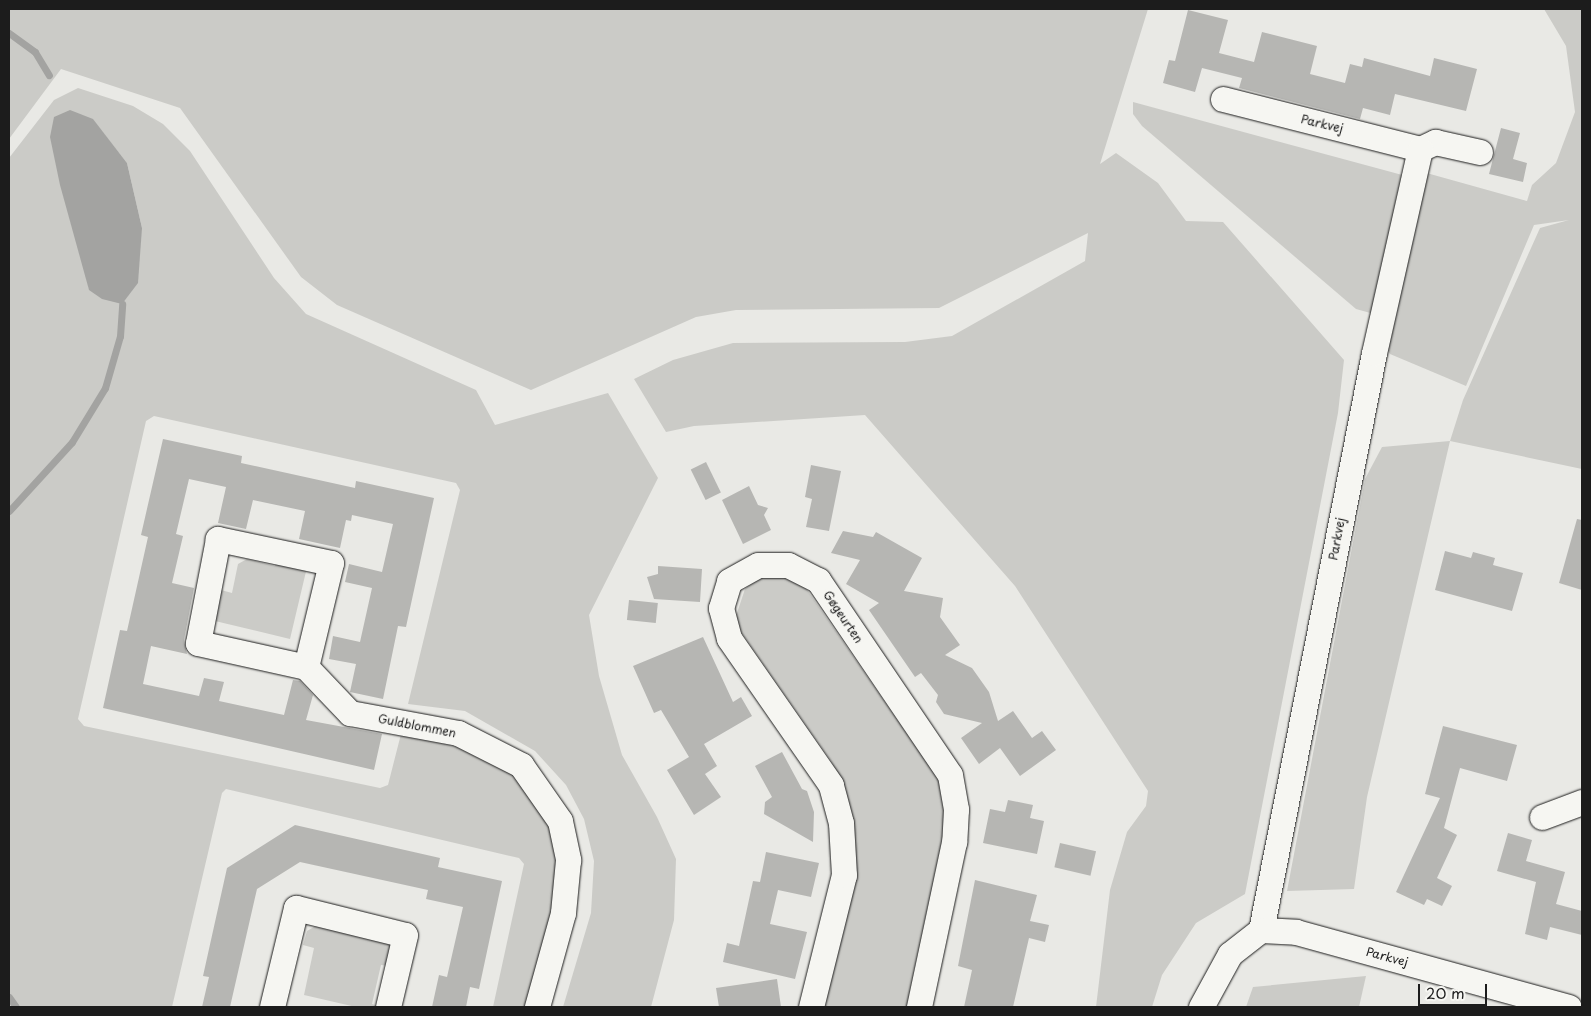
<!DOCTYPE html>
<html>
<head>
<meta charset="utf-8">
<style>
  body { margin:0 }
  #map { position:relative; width:1591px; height:1016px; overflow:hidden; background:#e9e9e5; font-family:"Playpen Sans",sans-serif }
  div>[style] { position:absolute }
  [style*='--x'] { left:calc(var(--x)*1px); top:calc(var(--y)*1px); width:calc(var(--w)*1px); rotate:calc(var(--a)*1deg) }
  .green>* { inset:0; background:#cbcbc7 }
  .water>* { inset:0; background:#a3a3a1 }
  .stream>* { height:7px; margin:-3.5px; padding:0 3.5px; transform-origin:3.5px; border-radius:3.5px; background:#a3a3a1 }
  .building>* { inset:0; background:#b6b6b3; transform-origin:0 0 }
  .roads { filter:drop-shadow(0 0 1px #1c1c1c) drop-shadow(0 0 1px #1c1c1c) }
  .street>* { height:25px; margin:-12.5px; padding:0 12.5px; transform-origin:12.5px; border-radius:12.5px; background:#f6f6f2 }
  span { translate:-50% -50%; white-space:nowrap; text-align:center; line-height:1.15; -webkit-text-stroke:5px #f6f6f2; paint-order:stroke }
  .street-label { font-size:12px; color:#1c1c1c }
  .frame { position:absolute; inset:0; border:10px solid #1c1c1c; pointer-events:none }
  .scale { position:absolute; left:1418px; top:984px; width:69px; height:22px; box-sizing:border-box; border:2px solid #1c1c1c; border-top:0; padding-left:6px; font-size:15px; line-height:18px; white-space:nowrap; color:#1c1c1c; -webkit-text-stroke:4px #f6f6f2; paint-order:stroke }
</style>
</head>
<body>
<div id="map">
  <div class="green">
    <div style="clip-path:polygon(9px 9px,1148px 9px,1100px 164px,1116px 153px,1158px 183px,1186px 221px,1223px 222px,1344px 360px,1338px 413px,1245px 894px,1196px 923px,1162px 975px,1152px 1007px,1096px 1007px,1110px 890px,1127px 832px,1146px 806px,1148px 791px,1015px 586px,865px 415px,694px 426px,666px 432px,634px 379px,673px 360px,733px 343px,905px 342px,952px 336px,1085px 261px,1088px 233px,939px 308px,736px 310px,696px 317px,531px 390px,337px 305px,301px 277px,180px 108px,61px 69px,9px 139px)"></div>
    <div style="clip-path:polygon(1544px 9px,1582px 9px,1582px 469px,1450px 441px,1367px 797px,1354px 889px,1287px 891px,1365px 479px,1382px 447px,1450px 441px,1463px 400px,1540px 228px,1569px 220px,1534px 225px,1466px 386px,1390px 354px,1384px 344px,1423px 172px,1527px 201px,1532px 185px,1556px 163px,1575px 112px,1566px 46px)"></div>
    <div style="clip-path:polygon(evenodd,78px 88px,133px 106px,163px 124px,190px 151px,274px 278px,306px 314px,476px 390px,495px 425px,608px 393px,658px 478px,589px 615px,599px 676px,622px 755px,657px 817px,676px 859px,674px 920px,651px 1007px,563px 1007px,591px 913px,594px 861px,584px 819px,566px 785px,535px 751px,465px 711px,408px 704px,460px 490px,456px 483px,154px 416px,146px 421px,78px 719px,84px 726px,380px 788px,388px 785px,401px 734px,458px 747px,523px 779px,553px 830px,562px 865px,531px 1007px,493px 1007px,524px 864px,519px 858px,226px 789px,222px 793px,172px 1007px,9px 1007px,9px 158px,54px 100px,78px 88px,93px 120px,127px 163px,142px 228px,89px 289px,81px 253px,93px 120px)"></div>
    <div style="clip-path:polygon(1133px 102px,1406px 176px,1374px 314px,1356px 309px,1142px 126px,1133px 114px)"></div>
    <div style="clip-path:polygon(277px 557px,308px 563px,290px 639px,215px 621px,221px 590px,232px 593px,238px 564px,247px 559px,275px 566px)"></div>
    <div style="clip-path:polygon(772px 574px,788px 576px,803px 584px,939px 780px,947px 831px,912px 1007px,825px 1007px,854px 874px,855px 848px,844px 790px,831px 761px,739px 629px,736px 616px,745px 589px,757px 579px)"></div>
    <div style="clip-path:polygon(319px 924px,385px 939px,393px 952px,390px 966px,381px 965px,372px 1004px,381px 1007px,356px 1007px,304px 995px,314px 948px,303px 945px,307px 931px)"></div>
    <div style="clip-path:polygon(1366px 976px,1359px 1007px,1246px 1007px,1253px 987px)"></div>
  </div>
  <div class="water">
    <div style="clip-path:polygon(70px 110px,93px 119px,127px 163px,142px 228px,138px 283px,122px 304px,102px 299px,89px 290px,60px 185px,50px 137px,54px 117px)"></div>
  </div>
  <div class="stream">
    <div style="--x:9;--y:33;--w:32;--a:36"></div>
    <div style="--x:35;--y:52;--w:27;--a:59"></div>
    <div style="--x:9;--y:511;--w:93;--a:-47.6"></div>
    <div style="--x:72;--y:442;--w:63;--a:-58.6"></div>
    <div style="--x:105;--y:388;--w:54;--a:-73.9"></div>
    <div style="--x:120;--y:336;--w:32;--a:-86"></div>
    <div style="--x:9;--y:997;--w:12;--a:55"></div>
  </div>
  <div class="building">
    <div style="clip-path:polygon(1188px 10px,1228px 20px,1219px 53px,1254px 62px,1262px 32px,1317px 46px,1310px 74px,1345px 83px,1350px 64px,1362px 67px,1364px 58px,1430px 76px,1434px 58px,1477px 69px,1466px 111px,1395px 94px,1390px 115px,1363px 108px,1360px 119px,1239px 88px,1242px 78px,1202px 68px,1195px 92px,1163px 83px,1169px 60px,1175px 61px)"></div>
    <div style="clip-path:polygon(1501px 128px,1520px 133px,1513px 159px,1527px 163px,1523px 182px,1489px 174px)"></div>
    <div style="clip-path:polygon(163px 439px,242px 456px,241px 463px,355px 488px,356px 481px,434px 498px,406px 627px,398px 626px,383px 699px,350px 692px,356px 664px,329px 659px,333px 636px,360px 642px,372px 588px,345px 582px,349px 564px,382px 572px,393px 524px,352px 515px,351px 521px,346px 520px,340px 548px,299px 539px,305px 511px,253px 500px,246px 529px,218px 523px,226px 487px,189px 479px,176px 534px,183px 536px,172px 583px,194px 588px,184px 640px,187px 654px,151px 646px,143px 684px,199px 696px,204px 678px,224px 682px,219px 701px,284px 715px,293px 680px,300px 681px,313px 695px,306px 720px,382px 734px,374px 770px,103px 708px,120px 630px,127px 631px,148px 537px,141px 535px)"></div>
    <div style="left:706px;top:462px;width:34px;height:17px;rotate:64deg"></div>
    <div style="clip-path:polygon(811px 465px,841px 471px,829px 531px,806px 527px,812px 499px,805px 497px)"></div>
    <div style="clip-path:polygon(749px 486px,758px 505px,768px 508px,764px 515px,771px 530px,743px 544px,722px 500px)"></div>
    <div style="clip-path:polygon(1577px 519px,1582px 520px,1582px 590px,1559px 583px)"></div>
    <div style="clip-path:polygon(843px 531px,873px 537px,876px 532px,922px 558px,904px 591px,943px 598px,940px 617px,960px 645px,945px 655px,972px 668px,989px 692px,998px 721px,1013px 711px,1032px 738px,1042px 731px,1056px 750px,1020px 776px,1000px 748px,979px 764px,961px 738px,982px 723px,944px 714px,936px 702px,938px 695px,921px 673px,915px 677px,869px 610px,879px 603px,846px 584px,860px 560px,831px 553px)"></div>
    <div style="clip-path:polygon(1445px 551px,1471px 558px,1473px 552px,1495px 558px,1493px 565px,1523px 573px,1512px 611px,1435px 590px)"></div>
    <div style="clip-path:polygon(658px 566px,702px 569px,700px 602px,654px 599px,647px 577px,658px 574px)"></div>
    <div style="left:629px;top:600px;width:29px;height:20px;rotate:6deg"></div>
    <div style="clip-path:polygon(703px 637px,733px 702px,741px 697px,752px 716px,704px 744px,717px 766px,705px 774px,721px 797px,694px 815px,667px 770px,689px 757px,661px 710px,654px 713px,633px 666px)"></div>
    <div style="clip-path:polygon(1443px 726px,1517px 745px,1507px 781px,1460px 768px,1444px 828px,1457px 835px,1437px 878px,1452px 886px,1442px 906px,1427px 899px,1424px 905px,1396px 892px,1440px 798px,1425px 794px)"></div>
    <div style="clip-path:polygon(782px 752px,802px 789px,807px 791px,814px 812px,813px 842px,764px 814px,765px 802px,772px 797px,755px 766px)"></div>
    <div style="clip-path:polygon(1008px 800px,1033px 805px,1030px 818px,1044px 821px,1037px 854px,983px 843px,990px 809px,1005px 812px)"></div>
    <div style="clip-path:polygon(295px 825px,440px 858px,438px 867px,502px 881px,479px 989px,470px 987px,466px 1007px,432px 1007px,439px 975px,447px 977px,463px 907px,426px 899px,428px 890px,300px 862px,257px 889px,230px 1007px,202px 1007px,209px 977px,203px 976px,227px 868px)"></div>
    <div style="clip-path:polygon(1508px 833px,1532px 840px,1526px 861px,1565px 872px,1556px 904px,1582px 911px,1582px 935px,1550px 927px,1547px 940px,1525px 934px,1536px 882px,1497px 871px)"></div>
    <div style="left:1060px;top:843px;width:37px;height:25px;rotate:13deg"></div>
    <div style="clip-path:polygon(766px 852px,819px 863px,811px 897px,778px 890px,770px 924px,807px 932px,795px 979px,723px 962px,727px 943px,739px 946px,753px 881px,760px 882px)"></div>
    <div style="clip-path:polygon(975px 880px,1037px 895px,1030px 921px,1049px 925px,1045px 942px,1029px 938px,1013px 1007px,964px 1007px,972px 970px,958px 966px)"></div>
    <div style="clip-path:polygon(777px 979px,781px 1007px,719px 1007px,716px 988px)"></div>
  </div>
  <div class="roads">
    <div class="street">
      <div style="--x:1223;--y:99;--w:203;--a:14.2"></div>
      <div style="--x:1420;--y:149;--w:17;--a:-25"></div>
      <div style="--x:1435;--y:142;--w:46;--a:12.5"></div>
      <div style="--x:306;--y:667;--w:107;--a:-76.5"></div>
      <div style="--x:331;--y:563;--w:116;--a:-168"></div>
      <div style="--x:218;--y:539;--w:106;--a:100.9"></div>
      <div style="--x:198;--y:643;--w:111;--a:12.5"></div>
      <div style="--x:306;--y:667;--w:64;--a:46.3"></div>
      <div style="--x:350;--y:713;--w:110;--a:10.5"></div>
      <div style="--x:458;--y:733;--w:71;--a:26.9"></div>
      <div style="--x:521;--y:765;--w:68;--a:55.1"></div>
      <div style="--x:560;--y:821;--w:40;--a:78"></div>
      <div style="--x:568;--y:860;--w:53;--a:95.4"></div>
      <div style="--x:563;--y:913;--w:98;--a:105.5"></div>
      <div style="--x:1542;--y:817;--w:43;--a:-20.6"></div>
      <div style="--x:1261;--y:930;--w:588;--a:-78.92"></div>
      <div style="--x:1374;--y:353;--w:209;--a:-77.3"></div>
      <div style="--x:272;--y:1007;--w:102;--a:-76.4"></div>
      <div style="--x:296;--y:908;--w:112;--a:13.9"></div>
      <div style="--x:405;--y:935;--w:74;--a:103.3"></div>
      <div style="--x:811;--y:1007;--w:136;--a:-76"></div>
      <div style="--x:844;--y:875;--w:52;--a:-93.3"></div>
      <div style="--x:841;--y:823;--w:39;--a:-105"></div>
      <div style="--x:831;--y:785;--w:179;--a:-124.8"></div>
      <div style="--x:729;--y:638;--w:31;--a:-105"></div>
      <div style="--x:721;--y:608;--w:28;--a:-73"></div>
      <div style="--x:729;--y:581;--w:33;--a:-29"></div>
      <div style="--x:758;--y:565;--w:30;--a:0"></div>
      <div style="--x:788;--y:565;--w:34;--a:27"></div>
      <div style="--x:818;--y:580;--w:235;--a:55.9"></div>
      <div style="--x:950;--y:775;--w:35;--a:80"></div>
      <div style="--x:956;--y:809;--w:33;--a:93"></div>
      <div style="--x:954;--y:842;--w:169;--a:102"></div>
      <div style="--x:1201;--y:1007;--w:60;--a:-61.3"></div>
      <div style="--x:1230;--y:954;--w:39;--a:-38"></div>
      <div style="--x:1261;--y:930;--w:35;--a:3"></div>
      <div style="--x:1296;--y:932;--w:283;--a:15.4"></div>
    </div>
  </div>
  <div class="street-label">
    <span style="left:1322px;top:124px;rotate:14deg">Parkvej</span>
    <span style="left:1337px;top:539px;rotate:-79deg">Parkvej</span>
    <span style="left:843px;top:617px;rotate:56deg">Gøgeurten</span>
    <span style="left:417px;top:726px;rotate:11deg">Guldblommen</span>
    <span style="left:1387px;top:957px;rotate:15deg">Parkvej</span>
  </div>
  <div class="frame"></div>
  <div class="scale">20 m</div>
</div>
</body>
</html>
